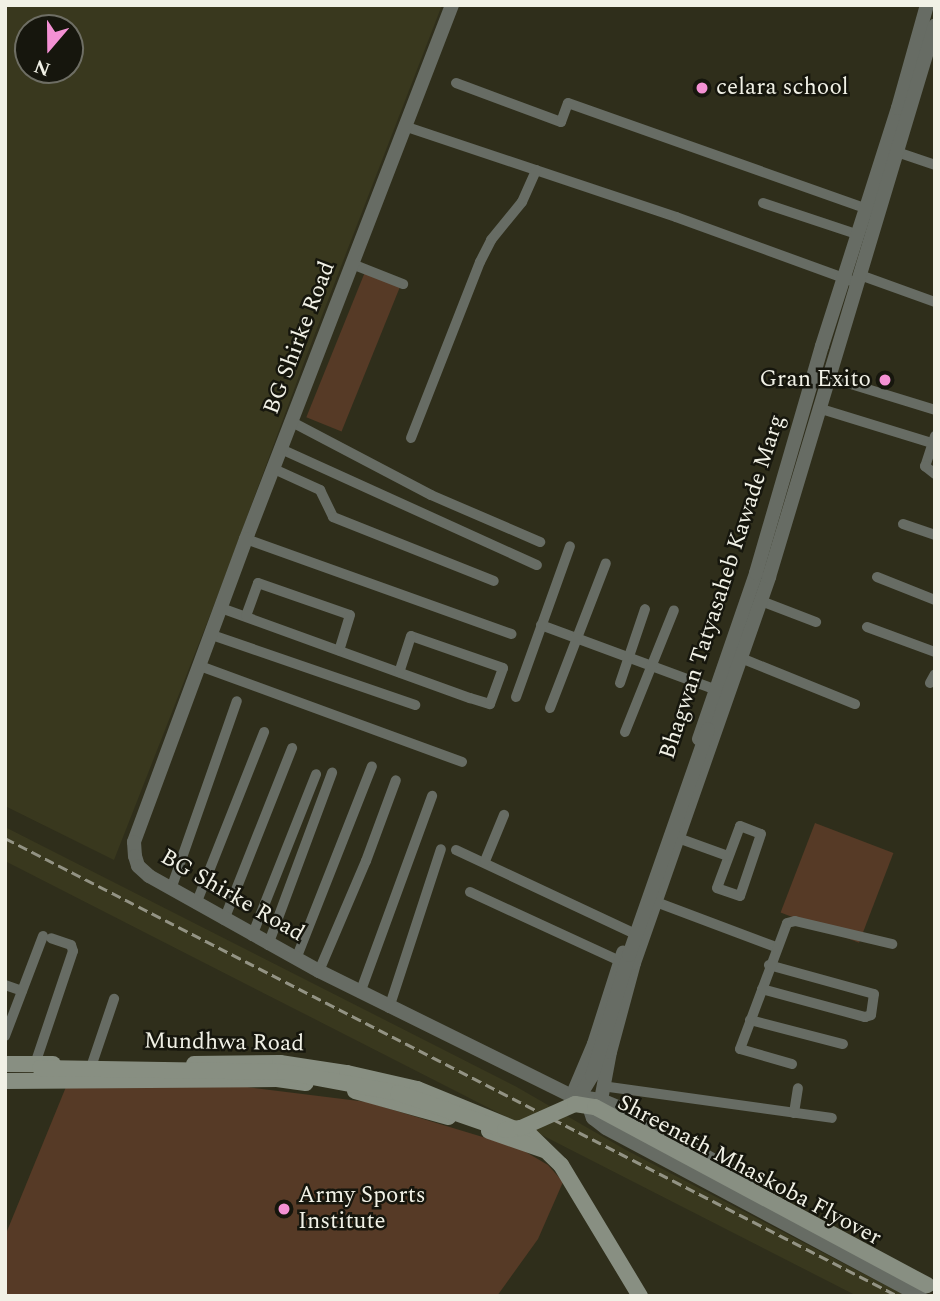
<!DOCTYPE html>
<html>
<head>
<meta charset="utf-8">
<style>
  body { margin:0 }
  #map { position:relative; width:940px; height:1301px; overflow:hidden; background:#2f2e1b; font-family:Spectral,serif }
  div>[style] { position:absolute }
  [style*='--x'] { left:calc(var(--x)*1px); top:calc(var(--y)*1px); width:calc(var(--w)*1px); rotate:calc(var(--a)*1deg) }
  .built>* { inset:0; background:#39381e }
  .green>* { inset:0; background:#563a26; transform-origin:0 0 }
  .minor>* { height:10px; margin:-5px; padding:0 5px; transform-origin:5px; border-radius:5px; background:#676c64 }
  .tertiary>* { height:14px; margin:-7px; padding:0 7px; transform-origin:7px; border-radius:7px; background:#676c64 }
  .secondary>* { height:16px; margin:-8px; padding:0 8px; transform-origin:8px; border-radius:8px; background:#888f82 }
  .rail>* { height:2.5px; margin-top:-1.25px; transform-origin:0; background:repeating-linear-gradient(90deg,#939384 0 10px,transparent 0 15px) }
  .tertiary-bridge>* { height:14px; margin:-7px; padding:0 7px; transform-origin:7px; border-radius:7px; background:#676c64 }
  .secondary-bridge>* { height:16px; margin:-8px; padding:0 8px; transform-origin:8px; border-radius:8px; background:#888f82 }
  .dots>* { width:19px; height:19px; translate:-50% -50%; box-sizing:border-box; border:4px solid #16160d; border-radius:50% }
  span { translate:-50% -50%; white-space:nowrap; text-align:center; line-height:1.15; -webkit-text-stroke:5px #16160d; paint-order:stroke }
  .poi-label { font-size:23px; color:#f1f1e6 }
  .left { translate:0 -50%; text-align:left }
  .right { translate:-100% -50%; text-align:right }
  .street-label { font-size:23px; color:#f1f1e6 }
  .frame { position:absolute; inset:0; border:7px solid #f1f1e6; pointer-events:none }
  .north { position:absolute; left:14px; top:14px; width:70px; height:70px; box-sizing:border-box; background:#16160d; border:2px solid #6e6e64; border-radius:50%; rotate:200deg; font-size:19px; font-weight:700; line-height:28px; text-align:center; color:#f1f1e6 }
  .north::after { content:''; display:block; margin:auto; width:24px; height:32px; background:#f491d4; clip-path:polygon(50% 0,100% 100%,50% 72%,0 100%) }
</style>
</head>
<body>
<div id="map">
  <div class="built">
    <div style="clip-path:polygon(evenodd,5px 5px,442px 5px,306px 357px,223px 582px,114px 860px,5px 806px,5px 5px,28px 28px,70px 28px,70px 70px,28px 70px,28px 28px)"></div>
    <div style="clip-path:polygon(5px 827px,515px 1086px,626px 1150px,906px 1296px,857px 1296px,5px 861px)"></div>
  </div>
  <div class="green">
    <div style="left:367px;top:267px;width:38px;height:162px;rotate:22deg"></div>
    <div style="left:815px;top:823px;width:84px;height:96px;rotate:21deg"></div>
    <div style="clip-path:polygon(68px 1082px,247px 1087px,367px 1102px,519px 1148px,548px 1165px,563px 1182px,538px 1239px,497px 1296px,5px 1296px,5px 1236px)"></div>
  </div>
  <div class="minor">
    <div style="--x:456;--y:83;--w:112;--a:20.4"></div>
    <div style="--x:561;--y:122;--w:20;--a:-70"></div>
    <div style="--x:568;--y:103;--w:318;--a:19.5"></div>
    <div style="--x:404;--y:126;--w:287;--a:18.5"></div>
    <div style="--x:676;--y:217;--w:193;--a:20"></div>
    <div style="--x:891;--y:150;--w:46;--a:18.8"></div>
    <div style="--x:763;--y:203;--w:101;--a:18.4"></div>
    <div style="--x:352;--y:264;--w:55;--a:21.4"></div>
    <div style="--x:860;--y:275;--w:80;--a:19.8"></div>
    <div style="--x:815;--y:373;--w:126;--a:17.1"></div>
    <div style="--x:818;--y:408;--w:119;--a:17.1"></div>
    <div style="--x:292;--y:422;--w:157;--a:27.7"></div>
    <div style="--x:431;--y:495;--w:119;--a:23.3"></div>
    <div style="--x:935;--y:436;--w:32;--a:108"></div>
    <div style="--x:925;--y:466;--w:13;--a:39"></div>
    <div style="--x:411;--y:438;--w:189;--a:-68.6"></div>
    <div style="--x:480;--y:262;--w:25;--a:-63"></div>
    <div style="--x:491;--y:240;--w:49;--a:-50.8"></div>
    <div style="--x:522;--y:202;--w:35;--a:-66"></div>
    <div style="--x:281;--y:449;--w:281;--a:24.4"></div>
    <div style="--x:274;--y:469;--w:51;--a:24.5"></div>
    <div style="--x:320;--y:490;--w:30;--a:64"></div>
    <div style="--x:333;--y:517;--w:173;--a:21.7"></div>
    <div style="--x:903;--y:524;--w:34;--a:19"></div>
    <div style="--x:246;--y:539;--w:282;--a:19.7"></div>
    <div style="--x:877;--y:577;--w:62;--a:21.6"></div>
    <div style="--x:761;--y:601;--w:59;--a:20.9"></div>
    <div style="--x:221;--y:608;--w:265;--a:19.9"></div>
    <div style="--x:470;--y:698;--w:21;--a:17"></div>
    <div style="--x:490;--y:704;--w:38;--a:-70"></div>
    <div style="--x:503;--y:668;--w:97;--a:-160.8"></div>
    <div style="--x:411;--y:636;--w:38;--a:108"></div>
    <div style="--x:246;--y:616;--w:35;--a:-70"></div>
    <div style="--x:258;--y:583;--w:97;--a:19.2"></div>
    <div style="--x:350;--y:615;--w:37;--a:107"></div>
    <div style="--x:541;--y:625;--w:193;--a:20.3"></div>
    <div style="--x:867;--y:627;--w:72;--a:20.2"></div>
    <div style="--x:212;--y:635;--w:215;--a:19"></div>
    <div style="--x:741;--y:658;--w:123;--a:22"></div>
    <div style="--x:200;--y:666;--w:279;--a:20.1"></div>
    <div style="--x:620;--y:683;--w:78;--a:-71.3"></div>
    <div style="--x:930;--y:683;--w:10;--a:-61"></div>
    <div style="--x:516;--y:697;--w:160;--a:-70.3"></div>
    <div style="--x:550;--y:708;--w:155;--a:-68.9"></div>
    <div style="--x:625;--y:732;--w:131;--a:-68.1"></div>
    <div style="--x:740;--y:826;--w:22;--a:21"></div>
    <div style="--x:761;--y:834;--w:65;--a:108.7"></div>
    <div style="--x:740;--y:896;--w:24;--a:-161"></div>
    <div style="--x:717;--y:888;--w:66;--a:-69.6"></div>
    <div style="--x:678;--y:838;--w:53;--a:19.8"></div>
    <div style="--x:456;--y:850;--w:193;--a:25.1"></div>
    <div style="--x:485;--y:861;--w:50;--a:-67.6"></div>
    <div style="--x:171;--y:889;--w:199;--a:-70.7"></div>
    <div style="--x:470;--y:892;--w:165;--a:24.7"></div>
    <div style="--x:656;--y:902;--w:128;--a:20.6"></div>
    <div style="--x:196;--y:904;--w:185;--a:-68.4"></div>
    <div style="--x:224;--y:920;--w:185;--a:-68.4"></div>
    <div style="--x:252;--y:936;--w:174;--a:-68.4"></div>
    <div style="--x:268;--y:945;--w:184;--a:-69.6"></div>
    <div style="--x:296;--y:959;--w:207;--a:-68.5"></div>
    <div style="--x:319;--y:971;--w:120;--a:-66.9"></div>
    <div style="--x:366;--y:861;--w:86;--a:-69.7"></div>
    <div style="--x:5;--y:985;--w:18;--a:19"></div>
    <div style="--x:762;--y:989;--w:107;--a:15.2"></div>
    <div style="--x:865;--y:1017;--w:6;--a:-18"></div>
    <div style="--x:871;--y:1015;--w:21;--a:-82"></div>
    <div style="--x:874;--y:994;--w:109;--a:-164.6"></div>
    <div style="--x:360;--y:993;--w:210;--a:-69.9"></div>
    <div style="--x:389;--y:1008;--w:167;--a:-71.9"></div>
    <div style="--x:750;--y:1020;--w:96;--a:14.5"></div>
    <div style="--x:5;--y:1036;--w:107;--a:-69.2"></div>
    <div style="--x:35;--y:1064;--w:119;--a:-71.4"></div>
    <div style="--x:73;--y:951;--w:6;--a:-108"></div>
    <div style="--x:71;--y:945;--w:21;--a:-161"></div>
    <div style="--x:92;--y:1064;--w:69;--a:-71.3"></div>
    <div style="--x:792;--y:1064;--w:54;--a:-163.9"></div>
    <div style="--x:740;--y:1049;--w:134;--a:-69.5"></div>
    <div style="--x:787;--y:923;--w:8;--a:-14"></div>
    <div style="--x:795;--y:921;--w:100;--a:13.3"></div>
    <div style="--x:602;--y:1086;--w:232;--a:7.9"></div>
    <div style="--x:794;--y:1113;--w:25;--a:-81"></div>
  </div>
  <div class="tertiary">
    <div style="--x:452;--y:5;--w:572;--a:111.1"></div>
    <div style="--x:246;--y:539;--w:323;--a:110.3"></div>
    <div style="--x:134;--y:842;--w:14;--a:86"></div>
    <div style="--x:135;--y:856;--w:10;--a:73"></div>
    <div style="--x:138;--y:866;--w:15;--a:42"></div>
    <div style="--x:149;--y:876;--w:195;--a:29.2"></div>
    <div style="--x:319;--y:971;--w:282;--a:26.3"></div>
    <div style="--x:572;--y:1096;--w:29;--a:8"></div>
    <div style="--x:601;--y:1100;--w:23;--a:23"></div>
    <div style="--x:622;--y:1109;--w:145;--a:29.4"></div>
    <div style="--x:699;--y:739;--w:176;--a:-71"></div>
    <div style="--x:756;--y:573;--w:236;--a:-73.8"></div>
    <div style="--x:822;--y:346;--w:250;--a:-72.3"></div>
    <div style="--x:898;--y:108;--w:107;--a:-74.3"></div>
    <div style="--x:572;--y:1096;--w:56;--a:-67.1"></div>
    <div style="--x:594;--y:1044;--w:96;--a:-72.3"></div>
    <div style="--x:586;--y:1097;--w:22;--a:72"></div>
    <div style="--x:593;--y:1118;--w:16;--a:38"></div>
    <div style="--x:606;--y:1128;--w:356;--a:28.1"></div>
    <div style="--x:601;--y:1100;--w:49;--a:-79.4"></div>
    <div style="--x:610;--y:1052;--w:92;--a:-74.9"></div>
    <div style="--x:634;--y:963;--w:409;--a:-70.7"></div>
    <div style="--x:769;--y:577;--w:576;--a:-73.26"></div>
  </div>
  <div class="secondary">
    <div style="--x:5;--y:1064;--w:48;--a:0"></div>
    <div style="--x:194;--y:1064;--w:86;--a:-0.7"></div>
    <div style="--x:280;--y:1063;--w:68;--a:8.5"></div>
    <div style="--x:347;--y:1073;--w:72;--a:12.9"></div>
    <div style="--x:417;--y:1089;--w:122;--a:22.2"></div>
    <div style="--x:530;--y:1135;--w:43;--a:44.1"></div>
    <div style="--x:561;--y:1165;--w:153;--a:58.9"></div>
    <div style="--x:5;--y:1081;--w:272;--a:-0.4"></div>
    <div style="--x:277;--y:1079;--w:29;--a:8"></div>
    <div style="--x:355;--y:1091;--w:97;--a:15.6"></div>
    <div style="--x:489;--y:1131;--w:58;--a:19.1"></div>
  </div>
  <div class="rail">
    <div style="--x:5;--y:838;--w:1004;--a:27.15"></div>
  </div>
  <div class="tertiary-bridge">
    <div style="--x:575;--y:1104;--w:33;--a:-59"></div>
    <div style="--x:592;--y:1076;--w:127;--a:-73"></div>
    <div style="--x:629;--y:955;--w:239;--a:-70.7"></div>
  </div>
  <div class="secondary-bridge">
    <div style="--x:40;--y:1068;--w:245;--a:0.9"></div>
    <div style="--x:285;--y:1072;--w:115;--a:10.5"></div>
    <div style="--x:398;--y:1093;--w:113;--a:19.1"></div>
    <div style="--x:505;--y:1130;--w:16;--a:-7"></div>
    <div style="--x:521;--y:1128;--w:59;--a:-24"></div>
    <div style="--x:575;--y:1104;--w:20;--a:9"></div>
    <div style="--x:595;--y:1107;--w:377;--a:28.2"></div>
  </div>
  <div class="dots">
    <div style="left:702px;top:88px;background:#f491d4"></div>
    <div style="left:885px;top:380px;background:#f491d4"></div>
    <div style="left:284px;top:1209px;background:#f491d4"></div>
  </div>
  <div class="poi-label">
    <span class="left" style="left:716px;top:88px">celara school</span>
    <span class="right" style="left:871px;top:380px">Gran Exito</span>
    <span class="left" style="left:298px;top:1209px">Army Sports<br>Institute</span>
  </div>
  <div class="street-label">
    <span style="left:300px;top:338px;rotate:-69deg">BG Shirke Road</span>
    <span style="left:723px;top:587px;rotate:-72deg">Bhagwan Tatyasaheb Kawade Marg</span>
    <span style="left:232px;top:896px;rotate:30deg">BG Shirke Road</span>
    <span style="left:224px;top:1043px;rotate:1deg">Mundhwa Road</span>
    <span style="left:749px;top:1171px;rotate:28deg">Shreenath Mhaskoba Flyover</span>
  </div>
  <div class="frame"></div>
  <div class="north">N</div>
</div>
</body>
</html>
